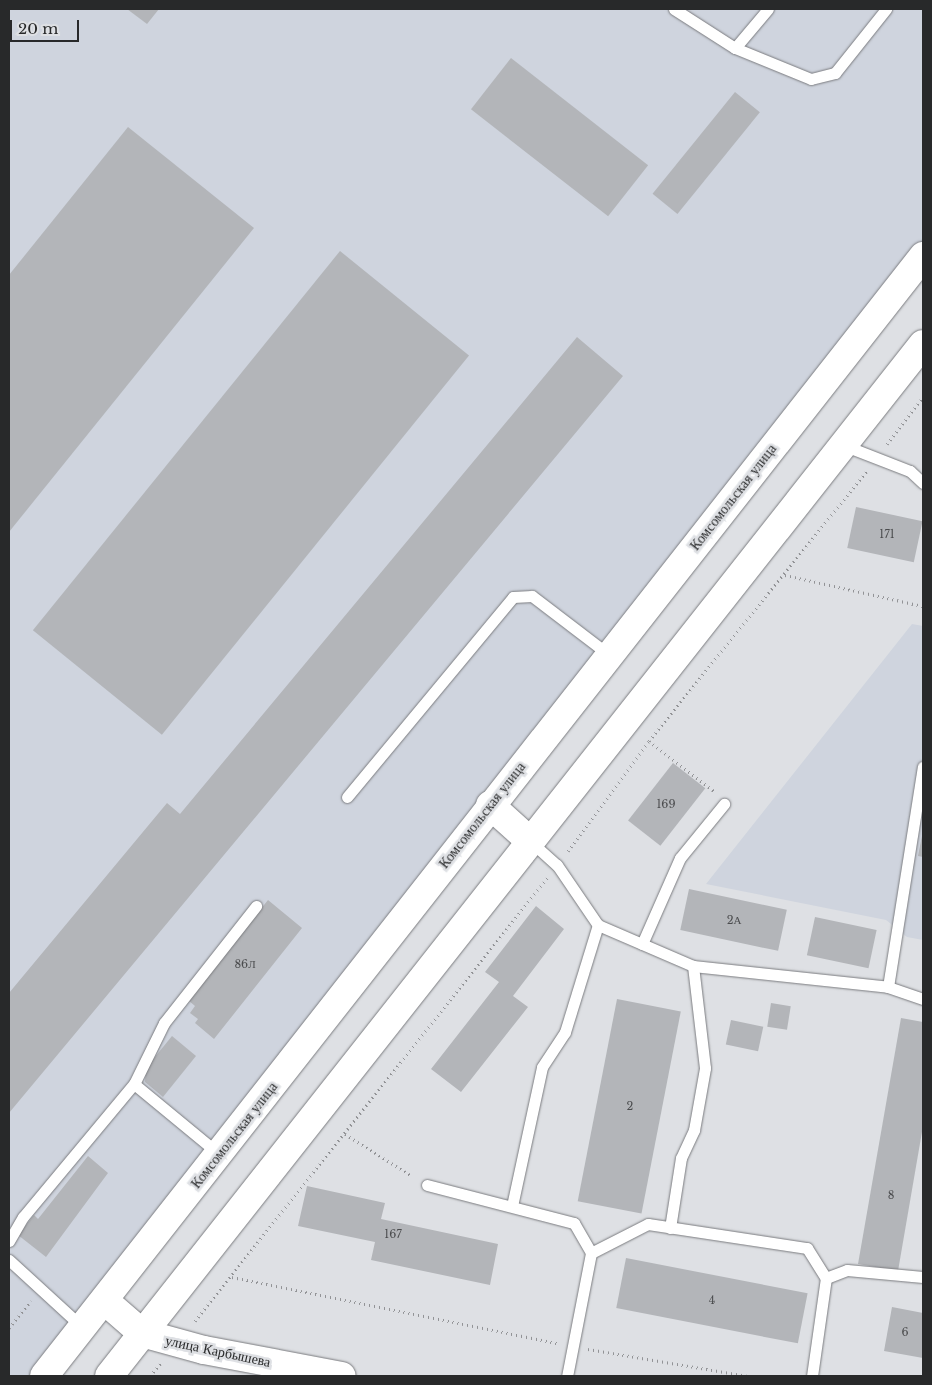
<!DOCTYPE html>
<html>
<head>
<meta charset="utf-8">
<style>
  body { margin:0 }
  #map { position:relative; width:932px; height:1385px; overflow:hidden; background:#dee0e4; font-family:"Libre Baskerville",serif }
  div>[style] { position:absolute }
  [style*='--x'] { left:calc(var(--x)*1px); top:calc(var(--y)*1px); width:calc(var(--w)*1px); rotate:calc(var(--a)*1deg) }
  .built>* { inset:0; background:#cfd4de }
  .building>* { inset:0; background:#b3b5b9; transform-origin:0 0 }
  .path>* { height:3px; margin-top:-1.5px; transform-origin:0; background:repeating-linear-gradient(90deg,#929396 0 1px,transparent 0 5px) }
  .roads { filter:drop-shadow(0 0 1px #7a7b7f) drop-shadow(0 0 1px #7a7b7f) }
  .service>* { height:11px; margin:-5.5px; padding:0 5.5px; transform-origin:5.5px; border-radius:5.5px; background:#fff }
  .tertiary>* { height:28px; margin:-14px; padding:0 14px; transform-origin:14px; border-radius:14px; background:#fff }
  .primary>* { height:28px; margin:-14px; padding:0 14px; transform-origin:14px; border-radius:14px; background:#fff }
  span { translate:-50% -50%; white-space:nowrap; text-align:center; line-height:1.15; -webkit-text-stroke:5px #dee0e4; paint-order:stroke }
  .number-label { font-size:11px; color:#4b4c4e }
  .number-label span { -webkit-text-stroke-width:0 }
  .street-label { font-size:14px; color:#28292a }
  .frame { position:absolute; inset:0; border:10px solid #28292a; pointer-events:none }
  .scale { position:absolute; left:10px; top:20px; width:69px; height:22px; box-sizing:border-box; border:2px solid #28292a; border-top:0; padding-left:6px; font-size:15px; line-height:18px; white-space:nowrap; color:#28292a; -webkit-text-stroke:4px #dee0e4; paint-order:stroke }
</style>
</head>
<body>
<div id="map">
  <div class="built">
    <div style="clip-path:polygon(9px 9px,923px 9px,923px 255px,32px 1376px,9px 1376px)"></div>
    <div style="clip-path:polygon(912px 624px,923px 626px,923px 940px,907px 937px,886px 920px,706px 884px)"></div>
  </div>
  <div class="building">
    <div style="clip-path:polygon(127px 9px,159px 9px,147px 24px)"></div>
    <div style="left:511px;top:58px;width:174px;height:65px;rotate:38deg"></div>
    <div style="left:735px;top:92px;width:32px;height:131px;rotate:39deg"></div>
    <div style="clip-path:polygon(128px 127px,254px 228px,9px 532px,9px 275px)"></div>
    <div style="left:340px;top:251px;width:166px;height:488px;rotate:39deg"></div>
    <div style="clip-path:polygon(577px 337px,623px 376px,9px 1113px,9px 993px,167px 803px,180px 814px)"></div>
    <div style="left:856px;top:507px;width:68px;height:42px;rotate:12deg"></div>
    <div style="left:673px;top:763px;width:41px;height:73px;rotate:38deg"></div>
    <div style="clip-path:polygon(922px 836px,923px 836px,923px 857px,918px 856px)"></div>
    <div style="left:689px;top:889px;width:100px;height:42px;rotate:12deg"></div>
    <div style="clip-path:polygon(268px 900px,302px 928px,214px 1039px,195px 1023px,198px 1019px,190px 1013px,195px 1006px,188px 1000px)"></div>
    <div style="clip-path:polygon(536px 906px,564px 929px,513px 996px,528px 1007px,461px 1092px,431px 1069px,499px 982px,485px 972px)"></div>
    <div style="left:815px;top:917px;width:63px;height:39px;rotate:12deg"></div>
    <div style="left:617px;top:999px;width:65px;height:206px;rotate:11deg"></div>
    <div style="left:771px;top:1003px;width:20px;height:24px;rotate:9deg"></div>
    <div style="clip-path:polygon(901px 1018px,923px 1022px,923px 1126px,898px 1271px,858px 1264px)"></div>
    <div style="left:731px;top:1020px;width:33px;height:25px;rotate:12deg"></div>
    <div style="clip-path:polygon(172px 1036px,196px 1056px,163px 1097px,145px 1082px,146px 1068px)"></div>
    <div style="clip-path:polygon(88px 1156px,108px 1173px,46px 1257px,18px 1235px,34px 1215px,38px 1219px)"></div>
    <div style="clip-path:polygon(307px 1186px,385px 1203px,381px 1219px,498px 1244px,490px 1285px,371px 1260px,375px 1242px,298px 1226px)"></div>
    <div style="left:626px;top:1258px;width:185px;height:51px;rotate:11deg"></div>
    <div style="clip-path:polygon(892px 1307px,923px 1313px,923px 1358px,884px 1351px)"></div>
  </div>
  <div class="path">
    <div style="--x:887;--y:444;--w:59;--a:-52.5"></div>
    <div style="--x:785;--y:575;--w:141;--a:12.7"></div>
    <div style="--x:649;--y:741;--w:82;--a:37.6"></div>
    <div style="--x:568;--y:851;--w:137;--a:-53.6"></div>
    <div style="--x:649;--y:741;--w:347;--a:-51.1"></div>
    <div style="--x:345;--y:1134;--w:79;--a:32.1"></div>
    <div style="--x:232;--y:1277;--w:332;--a:11.5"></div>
    <div style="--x:195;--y:1321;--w:566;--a:-51.53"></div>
    <div style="--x:9;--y:1328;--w:35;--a:-51"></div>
    <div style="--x:588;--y:1349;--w:162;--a:9.6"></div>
    <div style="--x:150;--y:1376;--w:17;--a:-50"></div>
  </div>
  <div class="roads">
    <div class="service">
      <div style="--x:674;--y:9;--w:72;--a:32.6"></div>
      <div style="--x:735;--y:48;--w:51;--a:-49.8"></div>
      <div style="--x:735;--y:48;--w:82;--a:22.2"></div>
      <div style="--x:811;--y:79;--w:25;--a:-14"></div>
      <div style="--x:835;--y:73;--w:82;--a:-51.4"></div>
      <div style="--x:843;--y:445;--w:72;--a:21.2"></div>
      <div style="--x:910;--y:471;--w:18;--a:43"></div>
      <div style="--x:347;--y:797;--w:260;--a:-50.3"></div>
      <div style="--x:513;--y:597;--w:19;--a:-3"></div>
      <div style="--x:532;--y:596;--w:96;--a:37.3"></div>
      <div style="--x:530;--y:841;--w:36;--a:42"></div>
      <div style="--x:557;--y:865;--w:73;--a:55.7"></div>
      <div style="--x:598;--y:925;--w:103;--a:23.3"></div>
      <div style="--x:693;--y:966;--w:196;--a:6.1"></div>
      <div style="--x:888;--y:987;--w:37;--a:19"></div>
      <div style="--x:642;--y:944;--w:94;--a:-66.2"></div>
      <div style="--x:680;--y:858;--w:70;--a:-50.8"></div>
      <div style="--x:888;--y:987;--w:223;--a:-81"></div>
      <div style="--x:219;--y:1154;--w:110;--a:-140.5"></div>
      <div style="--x:134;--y:1084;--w:68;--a:-63.8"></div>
      <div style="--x:164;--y:1023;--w:149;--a:-51.8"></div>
      <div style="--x:427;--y:1185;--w:152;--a:14.5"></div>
      <div style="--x:574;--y:1223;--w:34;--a:60"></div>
      <div style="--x:591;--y:1253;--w:125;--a:101"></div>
      <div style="--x:512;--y:1206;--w:142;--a:-77.8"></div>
      <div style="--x:542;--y:1067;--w:42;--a:-56.7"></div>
      <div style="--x:565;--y:1032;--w:112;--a:-72.9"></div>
      <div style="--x:670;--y:1228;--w:71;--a:-81.1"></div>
      <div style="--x:681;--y:1158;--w:31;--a:-65"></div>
      <div style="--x:694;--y:1130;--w:63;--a:-79.9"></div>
      <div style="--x:705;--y:1068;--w:103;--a:-96.7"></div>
      <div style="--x:9;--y:1241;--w:28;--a:-60"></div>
      <div style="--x:23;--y:1217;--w:173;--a:-50.2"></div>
      <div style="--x:591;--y:1253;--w:64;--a:-27"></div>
      <div style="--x:648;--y:1224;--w:161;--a:8.6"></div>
      <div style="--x:807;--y:1248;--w:36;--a:58"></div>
      <div style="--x:9;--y:1260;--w:99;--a:42.5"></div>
      <div style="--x:812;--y:1376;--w:99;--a:-81.9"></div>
      <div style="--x:826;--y:1278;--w:22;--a:-21"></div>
      <div style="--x:847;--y:1270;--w:76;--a:5.3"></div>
    </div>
    <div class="tertiary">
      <div style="--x:105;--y:1301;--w:49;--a:40.9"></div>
      <div style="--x:142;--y:1333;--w:64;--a:15.3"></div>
      <div style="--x:204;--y:1350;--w:140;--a:10.7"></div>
    </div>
    <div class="primary">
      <div style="--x:490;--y:805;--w:54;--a:42"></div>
      <div style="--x:44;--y:1376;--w:1424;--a:-51.87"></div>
      <div style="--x:109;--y:1376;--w:1314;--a:-51.74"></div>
    </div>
  </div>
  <div class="number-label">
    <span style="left:887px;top:534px">171</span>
    <span style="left:666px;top:804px">169</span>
    <span style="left:734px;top:920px">2А</span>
    <span style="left:245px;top:964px">86Л</span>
    <span style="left:630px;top:1106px">2</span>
    <span style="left:891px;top:1195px">8</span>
    <span style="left:393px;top:1234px">167</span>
    <span style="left:712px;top:1300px">4</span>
    <span style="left:905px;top:1332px">6</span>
  </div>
  <div class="street-label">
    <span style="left:733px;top:497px;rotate:-52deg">Комсомольская улица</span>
    <span style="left:482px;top:815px;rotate:-52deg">Комсомольская улица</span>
    <span style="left:234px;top:1135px;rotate:-52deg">Комсомольская улица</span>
    <span style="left:218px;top:1351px;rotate:12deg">улица Карбышева</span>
  </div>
  <div class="frame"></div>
  <div class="scale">20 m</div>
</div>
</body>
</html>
